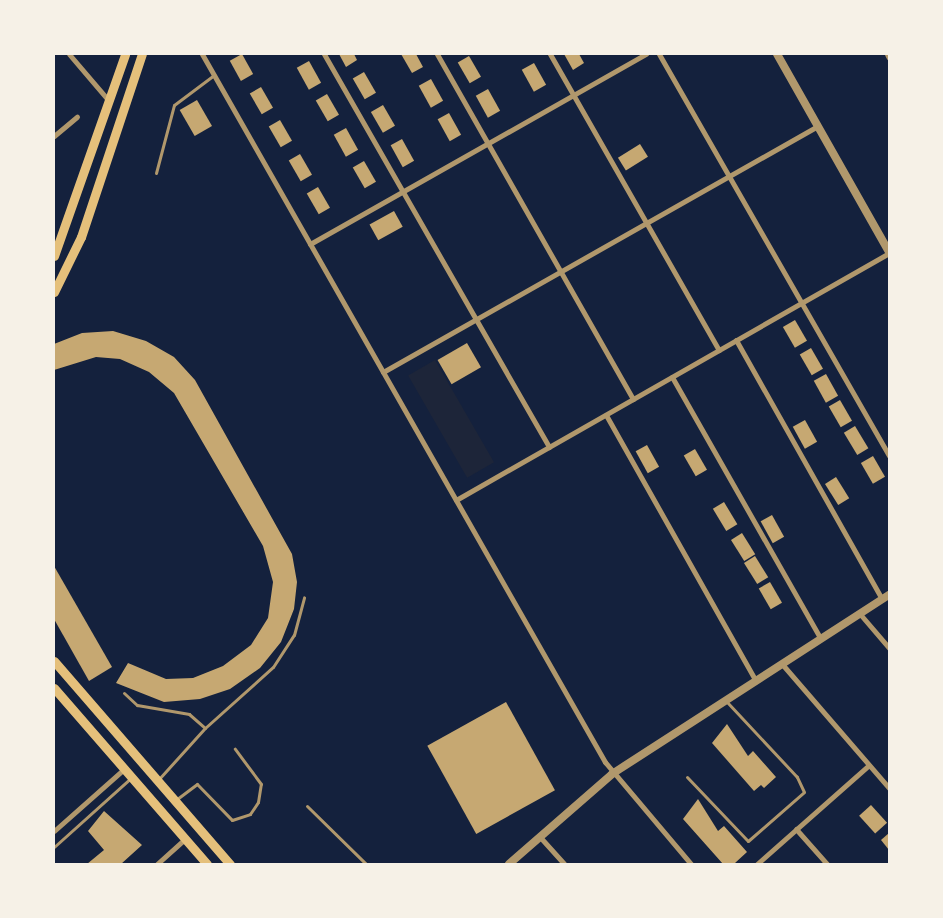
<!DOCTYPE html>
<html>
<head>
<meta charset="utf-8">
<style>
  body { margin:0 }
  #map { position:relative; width:943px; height:918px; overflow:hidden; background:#14213d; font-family:"Open Sans",sans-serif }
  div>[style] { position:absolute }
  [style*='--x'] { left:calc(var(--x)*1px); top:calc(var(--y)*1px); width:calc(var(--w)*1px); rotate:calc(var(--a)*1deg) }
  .green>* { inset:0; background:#1d2539; transform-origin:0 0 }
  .building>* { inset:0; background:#c6a872; transform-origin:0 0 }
  .service>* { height:3px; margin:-1.5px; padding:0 1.5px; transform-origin:1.5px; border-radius:1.5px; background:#b1986c }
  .minor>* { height:5px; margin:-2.5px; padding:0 2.5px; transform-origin:2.5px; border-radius:2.5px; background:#b1986c }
  .tertiary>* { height:8px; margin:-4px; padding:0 4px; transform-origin:4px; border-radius:4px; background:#b1986c }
  .secondary>* { height:9px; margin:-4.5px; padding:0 4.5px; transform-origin:4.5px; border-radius:4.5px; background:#e5c07b }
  span { translate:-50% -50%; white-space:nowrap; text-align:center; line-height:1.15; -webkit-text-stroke:4px #f6f1e7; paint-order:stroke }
  .frame { position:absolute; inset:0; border:55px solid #f6f1e7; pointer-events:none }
</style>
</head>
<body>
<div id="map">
  <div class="green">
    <div style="left:435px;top:360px;width:118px;height:31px;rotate:60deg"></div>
  </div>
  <div class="building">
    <div style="left:242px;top:54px;width:23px;height:14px;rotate:61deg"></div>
    <div style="clip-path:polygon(339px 54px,354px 54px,357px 60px,346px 67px)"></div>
    <div style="clip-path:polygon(401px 54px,416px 54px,423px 67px,412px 73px)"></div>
    <div style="clip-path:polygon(564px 54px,579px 54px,584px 63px,573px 70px)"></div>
    <div style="left:469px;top:56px;width:24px;height:13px;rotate:60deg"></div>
    <div style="left:309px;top:61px;width:25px;height:14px;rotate:61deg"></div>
    <div style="left:534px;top:63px;width:25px;height:14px;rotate:61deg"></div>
    <div style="left:364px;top:72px;width:24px;height:13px;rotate:60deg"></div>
    <div style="left:431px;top:79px;width:25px;height:14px;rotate:61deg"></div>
    <div style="left:261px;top:87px;width:24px;height:13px;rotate:60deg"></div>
    <div style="left:488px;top:89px;width:25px;height:14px;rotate:61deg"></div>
    <div style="left:327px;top:94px;width:24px;height:13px;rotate:60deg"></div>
    <div style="left:197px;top:100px;width:30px;height:20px;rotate:60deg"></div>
    <div style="left:383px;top:105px;width:24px;height:14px;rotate:60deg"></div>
    <div style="left:449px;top:113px;width:25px;height:13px;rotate:61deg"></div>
    <div style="left:280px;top:120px;width:24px;height:13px;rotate:60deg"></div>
    <div style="left:346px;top:128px;width:25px;height:14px;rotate:61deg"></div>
    <div style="left:402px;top:139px;width:25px;height:13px;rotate:61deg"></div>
    <div style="left:640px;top:144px;width:15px;height:26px;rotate:58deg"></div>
    <div style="left:300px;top:154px;width:24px;height:13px;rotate:60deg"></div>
    <div style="left:364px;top:161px;width:24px;height:13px;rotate:60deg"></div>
    <div style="left:318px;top:187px;width:24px;height:13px;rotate:60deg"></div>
    <div style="left:394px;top:211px;width:18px;height:28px;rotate:61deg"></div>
    <div style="left:795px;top:320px;width:24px;height:14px;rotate:60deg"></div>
    <div style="clip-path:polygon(113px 331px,146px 341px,174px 357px,195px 380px,292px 554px,297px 582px,294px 609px,281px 642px,260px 668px,230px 689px,200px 699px,164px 702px,116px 683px,128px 663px,166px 679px,193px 678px,223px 666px,251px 645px,268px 618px,273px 582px,263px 546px,174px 393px,149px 372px,120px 359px,96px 357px,54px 370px,54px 344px,82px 333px)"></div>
    <div style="left:467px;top:343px;width:28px;height:34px;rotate:60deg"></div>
    <div style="left:811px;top:348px;width:24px;height:13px;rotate:60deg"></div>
    <div style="left:826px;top:374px;width:25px;height:14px;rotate:61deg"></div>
    <div style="left:840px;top:400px;width:24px;height:13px;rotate:60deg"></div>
    <div style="left:805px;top:420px;width:25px;height:14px;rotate:61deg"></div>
    <div style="left:855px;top:426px;width:26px;height:13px;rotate:59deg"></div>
    <div style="left:647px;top:445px;width:25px;height:13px;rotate:61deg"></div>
    <div style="left:695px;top:449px;width:24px;height:13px;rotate:60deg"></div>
    <div style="left:873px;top:456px;width:24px;height:14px;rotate:60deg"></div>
    <div style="left:836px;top:477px;width:25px;height:13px;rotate:58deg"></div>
    <div style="left:724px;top:502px;width:26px;height:13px;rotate:59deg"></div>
    <div style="left:772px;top:515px;width:25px;height:13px;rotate:61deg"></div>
    <div style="left:742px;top:533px;width:25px;height:13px;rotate:58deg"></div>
    <div style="left:755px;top:556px;width:25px;height:13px;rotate:58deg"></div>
    <div style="clip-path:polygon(54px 566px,112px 667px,89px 681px,54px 619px)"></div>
    <div style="left:770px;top:582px;width:24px;height:13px;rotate:60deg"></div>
    <div style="left:506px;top:702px;width:101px;height:90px;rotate:61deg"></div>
    <div style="clip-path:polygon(727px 724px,748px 756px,753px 751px,776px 777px,764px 788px,761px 785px,754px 791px,712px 743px)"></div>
    <div style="clip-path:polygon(698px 799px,718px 831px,724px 826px,747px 852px,735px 863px,723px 864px,683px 819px)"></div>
    <div style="left:871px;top:805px;width:24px;height:16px;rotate:48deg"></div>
    <div style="clip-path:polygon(104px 811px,142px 845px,121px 864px,87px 864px,104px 850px,88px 831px)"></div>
    <div style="clip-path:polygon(889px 833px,889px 850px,881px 840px)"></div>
  </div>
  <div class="service">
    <div style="--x:156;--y:173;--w:70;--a:-75.2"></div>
    <div style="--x:174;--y:105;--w:50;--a:-36.9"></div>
    <div style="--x:124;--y:693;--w:18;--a:43"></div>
    <div style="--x:137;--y:705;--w:53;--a:9.8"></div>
    <div style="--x:189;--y:714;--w:21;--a:41"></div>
    <div style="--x:687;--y:777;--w:88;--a:46.4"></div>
    <div style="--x:748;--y:841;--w:74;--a:-41.2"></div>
    <div style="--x:804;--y:792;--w:17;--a:-115"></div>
    <div style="--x:797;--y:777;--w:103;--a:-133"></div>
    <div style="--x:158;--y:780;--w:70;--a:-47.9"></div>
    <div style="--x:205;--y:728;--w:91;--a:-41.9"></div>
    <div style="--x:273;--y:667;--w:38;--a:-57"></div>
    <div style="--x:294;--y:635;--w:39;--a:-75"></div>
    <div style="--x:177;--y:799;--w:25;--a:-37"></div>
    <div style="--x:197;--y:784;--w:50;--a:45.8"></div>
    <div style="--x:232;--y:820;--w:19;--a:-18"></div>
    <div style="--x:250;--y:814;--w:14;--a:-56"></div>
    <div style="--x:258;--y:802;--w:18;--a:-81"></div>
    <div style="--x:261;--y:784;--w:44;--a:-126.6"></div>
    <div style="--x:307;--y:806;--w:83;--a:44.5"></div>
    <div style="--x:54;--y:847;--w:103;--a:-41.9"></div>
  </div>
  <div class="minor">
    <div style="--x:69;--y:54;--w:62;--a:49.6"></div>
    <div style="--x:202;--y:54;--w:815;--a:60.35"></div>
    <div style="--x:605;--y:762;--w:133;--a:49.9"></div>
    <div style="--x:324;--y:54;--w:453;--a:60.2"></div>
    <div style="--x:437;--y:54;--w:397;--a:60.4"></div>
    <div style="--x:550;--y:54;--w:341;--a:60.3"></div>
    <div style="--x:659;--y:54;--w:463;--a:60.2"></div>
    <div style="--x:887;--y:54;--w:4;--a:63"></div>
    <div style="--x:54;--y:136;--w:30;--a:-40"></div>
    <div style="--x:310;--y:244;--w:386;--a:-29.5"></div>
    <div style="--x:736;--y:340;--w:297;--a:60.6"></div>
    <div style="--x:383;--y:372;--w:500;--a:-29.5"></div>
    <div style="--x:672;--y:377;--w:301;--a:60.4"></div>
    <div style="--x:606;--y:415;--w:305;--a:60.6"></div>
    <div style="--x:456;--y:500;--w:498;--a:-29.7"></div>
    <div style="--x:860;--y:614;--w:45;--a:49.5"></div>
    <div style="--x:782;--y:664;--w:164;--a:49.2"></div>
    <div style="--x:796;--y:829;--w:47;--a:48.5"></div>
    <div style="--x:54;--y:831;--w:94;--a:-41.5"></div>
    <div style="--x:540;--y:837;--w:36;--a:48"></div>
    <div style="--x:157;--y:864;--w:38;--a:-42"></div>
    <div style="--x:757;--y:864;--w:149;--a:-41.5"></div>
  </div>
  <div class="tertiary">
    <div style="--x:777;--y:54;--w:227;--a:60.5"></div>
    <div style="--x:509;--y:864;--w:137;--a:-41.1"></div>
    <div style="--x:612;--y:774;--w:330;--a:-32.9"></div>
  </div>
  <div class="secondary">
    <div style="--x:54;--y:256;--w:214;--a:-70.6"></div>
    <div style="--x:54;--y:292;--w:61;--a:-63.9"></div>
    <div style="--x:81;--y:237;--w:193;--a:-71.6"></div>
    <div style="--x:54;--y:661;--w:269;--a:49.1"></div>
    <div style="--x:54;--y:688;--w:233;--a:49"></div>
  </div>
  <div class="frame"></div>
</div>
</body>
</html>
